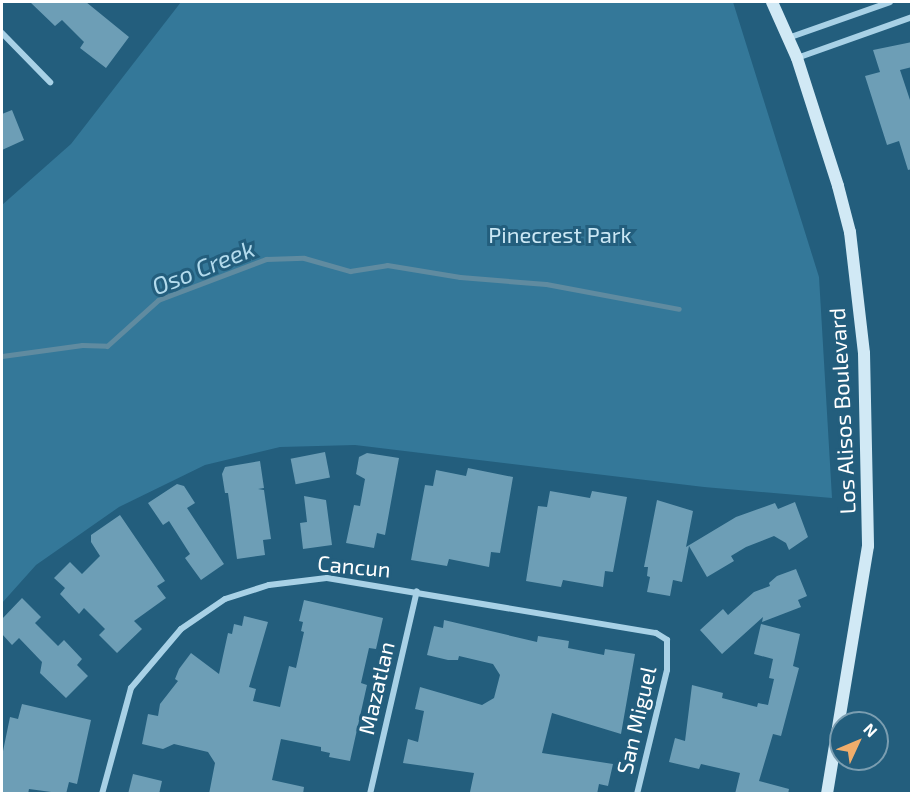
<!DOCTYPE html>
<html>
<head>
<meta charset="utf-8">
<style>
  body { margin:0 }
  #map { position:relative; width:913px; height:795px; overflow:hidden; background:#235e7d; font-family:"Exo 2",sans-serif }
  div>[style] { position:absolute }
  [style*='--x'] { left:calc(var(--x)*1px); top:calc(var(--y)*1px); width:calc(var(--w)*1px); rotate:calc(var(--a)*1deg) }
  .green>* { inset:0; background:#347899 }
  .stream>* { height:5px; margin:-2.5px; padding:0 2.5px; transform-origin:2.5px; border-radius:2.5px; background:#608ba0 }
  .building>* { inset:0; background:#6d9eb6; transform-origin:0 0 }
  .street>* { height:6px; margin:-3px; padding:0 3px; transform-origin:3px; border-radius:3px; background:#a8d1e6 }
  .secondary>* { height:12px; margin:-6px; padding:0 6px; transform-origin:6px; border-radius:6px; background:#d1e9f5 }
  span { translate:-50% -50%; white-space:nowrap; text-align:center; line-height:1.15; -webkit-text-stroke:6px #235e7d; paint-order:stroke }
  .park-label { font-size:22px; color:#cbe7f4 }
  .street-label { font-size:22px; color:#fff }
  .water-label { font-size:24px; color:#b3dbed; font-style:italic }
  .frame { position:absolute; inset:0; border:3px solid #fff; pointer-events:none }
  .north { position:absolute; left:829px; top:711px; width:60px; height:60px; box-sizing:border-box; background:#235e7d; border:2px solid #7b9eb1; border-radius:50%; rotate:46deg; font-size:16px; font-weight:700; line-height:24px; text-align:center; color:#fff }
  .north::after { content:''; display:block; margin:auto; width:21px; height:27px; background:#f0ad6b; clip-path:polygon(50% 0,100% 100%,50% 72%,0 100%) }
</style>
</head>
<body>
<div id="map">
  <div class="green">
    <div style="clip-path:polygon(181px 2px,733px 2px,819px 277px,832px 498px,704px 487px,355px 445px,280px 447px,205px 465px,119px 507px,36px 565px,2px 603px,2px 205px,71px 144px)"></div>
  </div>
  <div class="stream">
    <div style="--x:2;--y:356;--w:81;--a:-7.8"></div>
    <div style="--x:82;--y:345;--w:25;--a:2"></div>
    <div style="--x:107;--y:346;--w:69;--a:-42"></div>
    <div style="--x:158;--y:300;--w:116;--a:-20.8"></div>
    <div style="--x:266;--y:259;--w:38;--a:-2"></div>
    <div style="--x:304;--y:258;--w:48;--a:15.8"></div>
    <div style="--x:350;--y:271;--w:37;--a:-9"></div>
    <div style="--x:387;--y:265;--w:74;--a:9.3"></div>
    <div style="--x:460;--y:277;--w:86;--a:4.7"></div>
    <div style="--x:546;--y:284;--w:135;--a:10.6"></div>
  </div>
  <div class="building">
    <div style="clip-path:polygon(30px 2px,86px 2px,129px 37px,106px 68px,80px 48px,84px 42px,62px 20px,55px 26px)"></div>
    <div style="clip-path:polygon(912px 42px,912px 67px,900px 70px,912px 106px,912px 169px,908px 170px,899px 141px,887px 145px,865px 76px,880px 72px,873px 50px)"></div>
    <div style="clip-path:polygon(12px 110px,24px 140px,2px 150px,2px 114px)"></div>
    <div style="left:325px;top:452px;width:26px;height:35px;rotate:79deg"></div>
    <div style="clip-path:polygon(367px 453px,399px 458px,385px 535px,377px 533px,374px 548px,346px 543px,354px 505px,360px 506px,365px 479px,356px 474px,359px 457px)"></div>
    <div style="clip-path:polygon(260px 461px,264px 488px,258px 489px,264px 490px,271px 539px,263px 540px,265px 555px,237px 559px,228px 493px,225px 493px,222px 474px,225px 467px)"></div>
    <div style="clip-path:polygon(468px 468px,513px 477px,500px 553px,491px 552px,489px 567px,449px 559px,447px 566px,411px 560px,425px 485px,433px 486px,436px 470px,466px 476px)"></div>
    <div style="clip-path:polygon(177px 484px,184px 486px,195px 503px,187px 508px,224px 564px,201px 580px,185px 558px,190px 554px,169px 521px,163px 525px,148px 503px)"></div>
    <div style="clip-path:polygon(550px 491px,590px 498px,592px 491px,627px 497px,613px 572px,605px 571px,603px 587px,563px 580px,561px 587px,526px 581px,538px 506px,547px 507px)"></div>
    <div style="clip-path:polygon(304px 496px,326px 500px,332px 545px,303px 549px,300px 523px,307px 522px)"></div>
    <div style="clip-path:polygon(657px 500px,693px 511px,686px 547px,736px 517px,775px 503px,778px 509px,795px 502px,808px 537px,789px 550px,786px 543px,774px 536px,746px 547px,731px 556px,734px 561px,707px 577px,689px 546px,682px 582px,673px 580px,670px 596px,647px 592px,650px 577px,647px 576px,648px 567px,644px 567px)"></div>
    <div style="clip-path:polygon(120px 515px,165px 581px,157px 586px,166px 598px,134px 621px,142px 629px,117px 653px,99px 635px,105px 629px,84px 608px,79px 614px,60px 594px,65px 588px,54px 578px,70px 562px,82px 574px,100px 556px,91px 542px,91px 535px)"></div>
    <div style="clip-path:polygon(796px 569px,807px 596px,798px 600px,801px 607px,762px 622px,763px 617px,722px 654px,700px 630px,723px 609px,728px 615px,754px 592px,770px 586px,769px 583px,777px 576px)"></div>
    <div style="clip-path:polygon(22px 598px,41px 617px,35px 623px,58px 646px,64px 640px,82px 659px,77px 665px,88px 676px,66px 698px,40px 673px,42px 662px,19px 638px,12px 645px,2px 634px,2px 619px)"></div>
    <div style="clip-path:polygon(304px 600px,383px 618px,376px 649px,369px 648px,361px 683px,367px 685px,350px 761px,329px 757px,330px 753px,321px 751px,321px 747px,281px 739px,272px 780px,304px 787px,303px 794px,209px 794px,215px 763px,208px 752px,174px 744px,163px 749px,142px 744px,148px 714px,158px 716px,160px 704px,178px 681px,175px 679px,179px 669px,191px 653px,219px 674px,228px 633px,232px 634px,234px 624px,242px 626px,244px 616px,268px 622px,249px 687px,256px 689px,253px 701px,280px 707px,289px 666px,296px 668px,304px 632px,301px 631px,303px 622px,299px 621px)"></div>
    <div style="clip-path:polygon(444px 620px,537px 642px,538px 636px,569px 641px,568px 648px,604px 655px,605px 649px,635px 654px,621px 734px,552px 713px,542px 753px,613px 764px,608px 786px,599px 784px,597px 794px,477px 794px,470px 792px,474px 773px,403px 763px,408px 739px,418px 742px,424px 711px,415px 709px,420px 687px,482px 705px,494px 698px,500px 675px,493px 664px,459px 656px,458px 660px,448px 660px,427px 655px,434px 626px,443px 628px)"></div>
    <div style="clip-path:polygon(761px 624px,800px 634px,793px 666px,799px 668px,781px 736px,773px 734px,759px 781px,789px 789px,788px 794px,735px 794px,740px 773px,701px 764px,699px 769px,669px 762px,675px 738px,685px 741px,692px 685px,723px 693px,722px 698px,757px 707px,758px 703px,768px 705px,774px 679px,769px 678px,773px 659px,754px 654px)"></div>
    <div style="clip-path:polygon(22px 704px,91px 720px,77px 784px,69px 782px,66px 794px,29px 789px,28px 794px,2px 794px,2px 756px,10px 717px,18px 719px)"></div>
    <div style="clip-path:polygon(133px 774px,162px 781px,159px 794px,128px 794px)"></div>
  </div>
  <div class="street">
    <div style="--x:2;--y:33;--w:69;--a:45.6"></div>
    <div style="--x:788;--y:38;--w:108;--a:-19.4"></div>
    <div style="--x:797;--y:58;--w:122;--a:-19.6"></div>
    <div style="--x:102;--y:794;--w:110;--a:-74.7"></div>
    <div style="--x:131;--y:688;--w:77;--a:-49.7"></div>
    <div style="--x:181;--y:629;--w:53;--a:-34.3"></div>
    <div style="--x:225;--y:599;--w:46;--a:-17.7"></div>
    <div style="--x:269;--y:585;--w:58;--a:-6.9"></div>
    <div style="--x:327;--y:578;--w:334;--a:9.5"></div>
    <div style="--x:656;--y:633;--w:13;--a:32"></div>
    <div style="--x:667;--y:640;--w:30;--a:90"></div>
    <div style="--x:667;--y:670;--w:128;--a:103.6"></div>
    <div style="--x:370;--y:794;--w:208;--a:-77"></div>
  </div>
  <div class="secondary">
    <div style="--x:772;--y:2;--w:61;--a:65.9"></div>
    <div style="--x:797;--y:58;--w:134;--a:72.2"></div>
    <div style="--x:838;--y:186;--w:48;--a:75.4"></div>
    <div style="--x:850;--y:232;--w:122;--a:83.4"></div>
    <div style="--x:864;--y:353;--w:193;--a:88.8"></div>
    <div style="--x:868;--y:546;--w:251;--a:99.4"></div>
  </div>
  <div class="park-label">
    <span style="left:560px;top:235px">Pinecrest Park</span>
  </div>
  <div class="street-label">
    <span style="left:842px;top:411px;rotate:-93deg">Los Alisos Boulevard</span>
    <span style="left:354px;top:566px;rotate:5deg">Cancun</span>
    <span style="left:376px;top:688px;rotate:-77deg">Mazatlan</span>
    <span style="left:636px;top:720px;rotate:-77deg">San Miguel</span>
  </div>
  <div class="water-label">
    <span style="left:203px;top:267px;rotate:-22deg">Oso Creek</span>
  </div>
  <div class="frame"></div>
  <div class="north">N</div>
</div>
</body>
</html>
